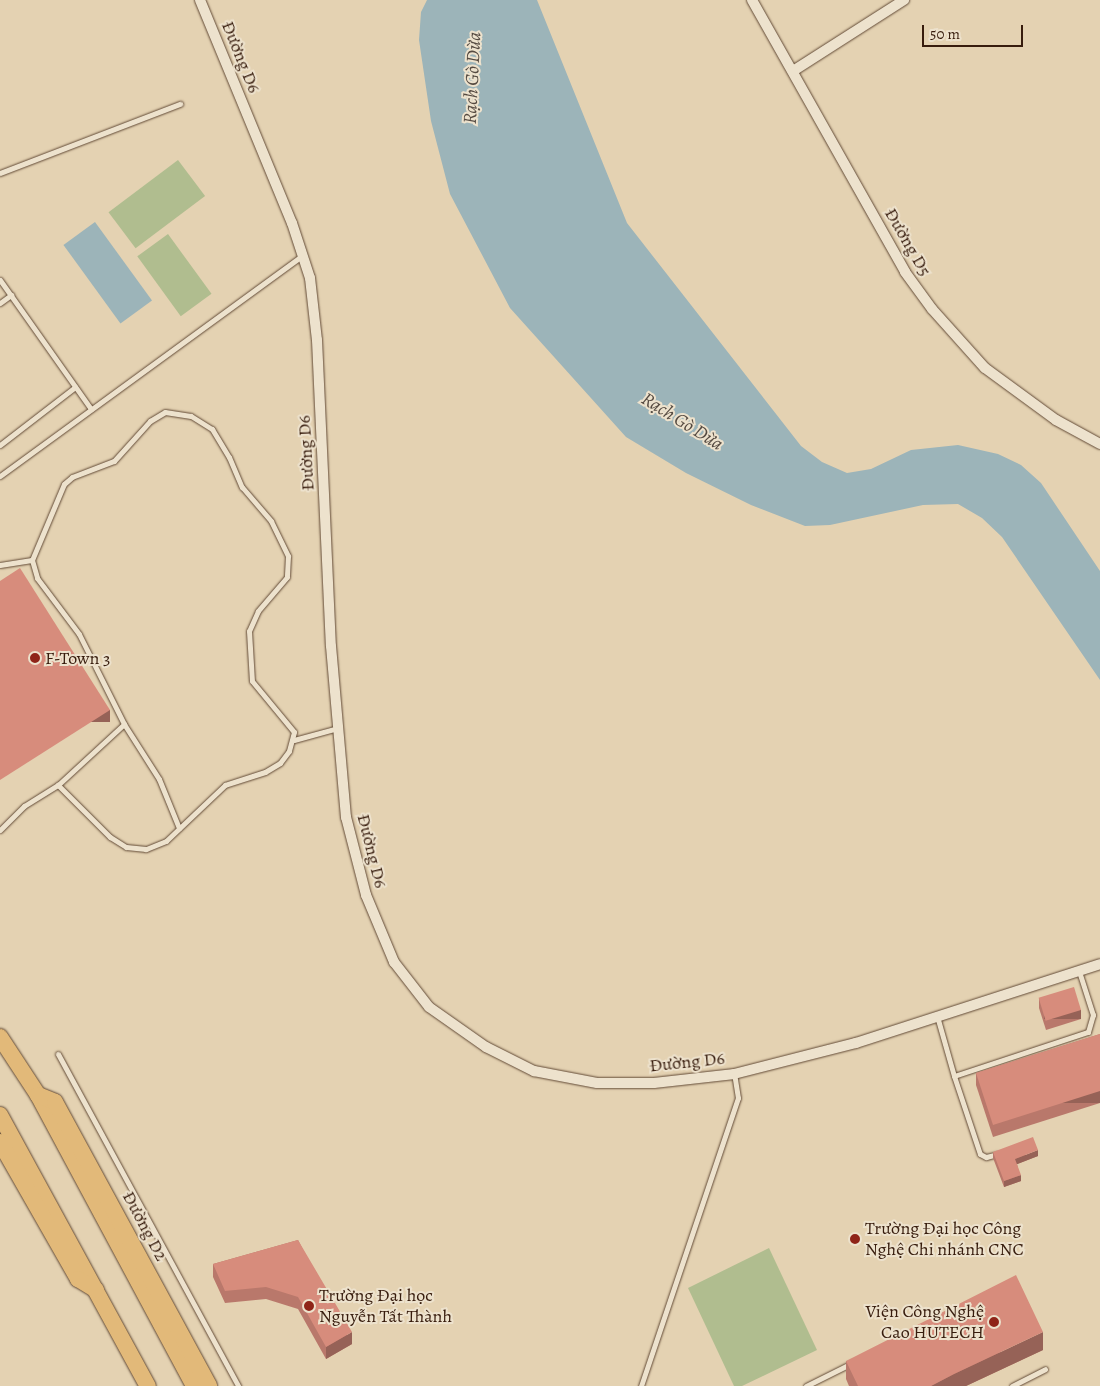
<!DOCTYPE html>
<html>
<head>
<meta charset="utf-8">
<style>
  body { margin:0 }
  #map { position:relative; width:1100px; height:1386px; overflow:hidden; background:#e4d2b2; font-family:Alegreya,serif }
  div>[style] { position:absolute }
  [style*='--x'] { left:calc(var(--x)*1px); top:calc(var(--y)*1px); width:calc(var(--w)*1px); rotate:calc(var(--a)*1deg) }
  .green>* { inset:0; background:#b0bd8f; transform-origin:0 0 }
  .water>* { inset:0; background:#9cb4b9; transform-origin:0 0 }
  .roads { filter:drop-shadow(0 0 1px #624a36) drop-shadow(0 0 1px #624a36) }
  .service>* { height:5px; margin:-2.5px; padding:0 2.5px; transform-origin:2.5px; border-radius:2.5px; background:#ede2cd }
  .minor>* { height:10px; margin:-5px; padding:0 5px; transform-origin:5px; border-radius:5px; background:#ede2cd }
  .primary>* { height:16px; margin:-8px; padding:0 8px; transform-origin:8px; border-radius:8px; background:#e2b979 }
  .wall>* { inset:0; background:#b9786b }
  .shaded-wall>* { inset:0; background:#966257; transform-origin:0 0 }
  .building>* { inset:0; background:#d78c7c; transform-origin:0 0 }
  .dots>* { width:14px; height:14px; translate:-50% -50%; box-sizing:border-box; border:2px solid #ede2cd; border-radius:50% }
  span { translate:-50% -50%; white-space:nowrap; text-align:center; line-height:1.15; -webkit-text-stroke:4px #ede2cd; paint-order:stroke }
  .street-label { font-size:18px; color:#371c0d }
  .poi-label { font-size:18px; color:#371c0d }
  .left { translate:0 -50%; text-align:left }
  .right { translate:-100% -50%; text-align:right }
  .water-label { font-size:19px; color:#554a41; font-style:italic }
  .scale { position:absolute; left:922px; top:25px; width:101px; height:22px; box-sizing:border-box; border:2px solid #371c0d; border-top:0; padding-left:6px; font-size:15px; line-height:18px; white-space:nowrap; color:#371c0d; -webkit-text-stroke:4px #ede2cd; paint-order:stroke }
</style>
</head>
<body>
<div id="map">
  <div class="green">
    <div style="left:178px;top:160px;width:45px;height:87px;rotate:53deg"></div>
    <div style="left:168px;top:234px;width:74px;height:38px;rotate:54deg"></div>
    <div style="clip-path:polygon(769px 1248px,817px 1350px,742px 1386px,734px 1386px,688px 1288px)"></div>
  </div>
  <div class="water">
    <div style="clip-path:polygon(427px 0,537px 0,627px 223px,801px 446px,822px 462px,847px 473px,871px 469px,911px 450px,958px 445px,998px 454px,1021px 465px,1041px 483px,1100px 571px,1100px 680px,1002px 537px,982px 518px,958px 504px,923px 505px,830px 525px,805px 526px,751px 505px,686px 473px,626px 437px,510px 308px,450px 194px,431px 121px,419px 40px,421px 12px)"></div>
    <div style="left:95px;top:222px;width:97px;height:39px;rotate:54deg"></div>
  </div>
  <div class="roads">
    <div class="service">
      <div style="--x:0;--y:173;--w:193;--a:-21"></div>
      <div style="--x:0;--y:280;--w:158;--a:54.8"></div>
      <div style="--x:0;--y:303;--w:14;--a:-36"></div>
      <div style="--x:0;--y:445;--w:95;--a:-37.7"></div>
      <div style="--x:0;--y:476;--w:374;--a:-36.1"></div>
      <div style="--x:32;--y:560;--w:82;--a:-67.2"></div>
      <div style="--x:64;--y:484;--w:11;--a:-41"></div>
      <div style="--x:72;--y:477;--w:45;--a:-20.9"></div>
      <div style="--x:114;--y:461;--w:54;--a:-48"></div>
      <div style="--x:150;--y:421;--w:17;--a:-31"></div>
      <div style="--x:165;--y:412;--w:26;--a:9"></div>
      <div style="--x:191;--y:416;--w:25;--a:32"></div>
      <div style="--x:212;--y:429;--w:33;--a:59"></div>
      <div style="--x:229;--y:457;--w:33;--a:67"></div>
      <div style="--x:242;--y:487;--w:45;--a:49.5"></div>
      <div style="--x:271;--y:521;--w:39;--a:64"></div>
      <div style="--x:288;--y:556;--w:21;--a:93"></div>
      <div style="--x:287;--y:577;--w:45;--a:130.5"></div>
      <div style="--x:258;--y:611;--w:22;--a:114"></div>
      <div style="--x:249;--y:631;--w:50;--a:86.6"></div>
      <div style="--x:252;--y:681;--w:66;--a:50.5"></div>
      <div style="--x:294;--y:732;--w:20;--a:105"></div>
      <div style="--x:289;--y:751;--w:15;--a:127"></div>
      <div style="--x:280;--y:763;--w:17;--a:149"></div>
      <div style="--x:265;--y:772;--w:42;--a:162"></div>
      <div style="--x:225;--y:785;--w:81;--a:136.5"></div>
      <div style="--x:166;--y:841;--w:22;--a:158"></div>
      <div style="--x:146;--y:849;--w:20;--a:-174"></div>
      <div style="--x:126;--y:847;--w:19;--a:-148"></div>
      <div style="--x:110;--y:837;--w:74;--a:-135"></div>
      <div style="--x:0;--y:565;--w:32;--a:-9"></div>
      <div style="--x:32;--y:560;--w:19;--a:74"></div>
      <div style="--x:37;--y:578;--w:70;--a:53.1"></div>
      <div style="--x:79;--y:634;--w:101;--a:63.4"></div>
      <div style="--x:124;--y:724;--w:65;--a:57.5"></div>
      <div style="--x:159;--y:779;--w:53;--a:67.8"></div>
      <div style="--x:294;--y:740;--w:46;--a:-15.3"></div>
      <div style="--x:0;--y:830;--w:34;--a:-45"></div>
      <div style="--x:24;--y:806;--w:40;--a:-32"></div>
      <div style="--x:58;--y:785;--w:90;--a:-42.7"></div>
      <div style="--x:937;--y:1016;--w:62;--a:74.2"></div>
      <div style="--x:954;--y:1076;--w:141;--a:-18.2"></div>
      <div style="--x:1088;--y:1032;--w:18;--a:-74"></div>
      <div style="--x:1093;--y:1015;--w:46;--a:-107.7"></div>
      <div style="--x:58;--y:1054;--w:378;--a:61.5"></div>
      <div style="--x:954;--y:1076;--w:82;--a:71.6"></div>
      <div style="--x:980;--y:1154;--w:7;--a:27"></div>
      <div style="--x:986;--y:1157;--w:12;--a:-14"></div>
      <div style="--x:641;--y:1386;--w:304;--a:-71.4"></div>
      <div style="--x:738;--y:1098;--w:24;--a:-99"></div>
      <div style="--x:806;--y:1386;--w:51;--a:-26.6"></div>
      <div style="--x:1012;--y:1386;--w:37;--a:-27"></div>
    </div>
    <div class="minor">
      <div style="--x:200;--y:0;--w:241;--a:67.6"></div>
      <div style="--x:292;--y:223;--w:58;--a:71.9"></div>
      <div style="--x:310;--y:278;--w:62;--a:83.6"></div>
      <div style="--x:317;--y:340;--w:306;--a:87.4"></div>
      <div style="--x:331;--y:646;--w:172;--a:85"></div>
      <div style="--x:346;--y:817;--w:81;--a:75.6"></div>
      <div style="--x:366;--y:895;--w:73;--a:67.3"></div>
      <div style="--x:394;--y:962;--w:57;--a:52.1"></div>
      <div style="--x:429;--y:1007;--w:70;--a:35.1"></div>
      <div style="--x:486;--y:1047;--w:54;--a:26.6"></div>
      <div style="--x:534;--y:1071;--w:64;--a:10.8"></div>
      <div style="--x:597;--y:1083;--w:57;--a:0"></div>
      <div style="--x:654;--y:1083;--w:81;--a:-6.4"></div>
      <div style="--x:734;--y:1074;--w:126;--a:-14.3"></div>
      <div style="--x:856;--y:1043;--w:256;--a:-17.9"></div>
      <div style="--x:752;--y:0;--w:312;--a:60.6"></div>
      <div style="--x:905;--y:272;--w:46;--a:53.9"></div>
      <div style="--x:932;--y:309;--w:79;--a:48.1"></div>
      <div style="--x:985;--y:368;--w:88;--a:36.2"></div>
      <div style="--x:1056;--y:420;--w:50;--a:28.6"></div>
      <div style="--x:793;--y:71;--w:132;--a:-32.6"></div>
    </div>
    <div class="primary">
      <div style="--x:0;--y:1037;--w:69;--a:56.8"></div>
      <div style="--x:38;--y:1095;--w:330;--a:61.8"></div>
      <div style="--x:38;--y:1095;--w:18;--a:22"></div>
      <div style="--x:55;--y:1102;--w:323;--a:61.5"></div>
      <div style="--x:0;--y:1115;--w:309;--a:61.4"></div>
      <div style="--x:0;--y:1142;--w:158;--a:60.3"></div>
      <div style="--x:78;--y:1279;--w:21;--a:31"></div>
    </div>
  </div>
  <div class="wall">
    <div style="clip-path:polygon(1039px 998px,1081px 1019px,1046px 1030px,1039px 1008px)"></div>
    <div style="clip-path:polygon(1100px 1034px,1100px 1103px,993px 1137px,976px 1085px,976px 1073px)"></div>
    <div style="clip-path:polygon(993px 1152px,1038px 1156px,1017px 1164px,1021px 1181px,1004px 1187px,993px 1158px)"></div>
    <div style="clip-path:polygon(298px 1240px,352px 1344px,326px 1359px,298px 1309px,266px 1299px,225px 1303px,213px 1277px,213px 1264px)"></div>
    <div style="clip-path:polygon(1043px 1350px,966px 1386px,849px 1386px,846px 1379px,846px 1361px)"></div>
  </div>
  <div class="shaded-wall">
    <div style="left:110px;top:710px;width:12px;height:130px;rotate:90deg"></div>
    <div style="left:1081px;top:1010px;width:9px;height:37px;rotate:90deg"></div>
    <div style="left:1100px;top:1091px;width:12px;height:112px;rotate:90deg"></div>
    <div style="clip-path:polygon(1038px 1150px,1038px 1156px,1015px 1165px,1015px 1159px)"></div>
    <div style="clip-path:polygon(1021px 1175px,1021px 1181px,1004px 1187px,1004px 1181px)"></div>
    <div style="clip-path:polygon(352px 1332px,352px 1344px,326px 1359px,326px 1347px)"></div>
    <div style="clip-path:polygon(1043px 1332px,1043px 1350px,966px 1386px,931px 1386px,954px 1374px)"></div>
  </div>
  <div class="building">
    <div style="clip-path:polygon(20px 568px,110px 710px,0 780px,0 581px)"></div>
    <div style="left:1074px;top:987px;width:24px;height:37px;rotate:73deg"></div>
    <div style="clip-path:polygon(1100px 1034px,1100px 1091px,993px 1125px,976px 1073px)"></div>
    <div style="clip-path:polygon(1033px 1137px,1038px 1150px,1015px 1159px,1021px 1175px,1004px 1181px,993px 1152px)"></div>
    <div style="clip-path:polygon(298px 1240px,352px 1332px,326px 1347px,298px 1297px,266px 1287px,225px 1291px,213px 1264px)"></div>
    <div style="clip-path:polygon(1016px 1275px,1043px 1332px,954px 1374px,931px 1386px,858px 1386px,846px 1361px)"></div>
  </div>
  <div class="dots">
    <div style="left:35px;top:658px;background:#8f2418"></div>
    <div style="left:855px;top:1239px;background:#8f2418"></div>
    <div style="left:309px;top:1306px;background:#8f2418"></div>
    <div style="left:994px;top:1322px;background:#8f2418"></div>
  </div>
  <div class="street-label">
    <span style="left:241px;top:57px;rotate:68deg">Đường D6</span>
    <span style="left:908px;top:242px;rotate:60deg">Đường D5</span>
    <span style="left:306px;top:453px;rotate:-93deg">Đường D6</span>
    <span style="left:372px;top:851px;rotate:76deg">Đường D6</span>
    <span style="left:687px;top:1062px;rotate:-6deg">Đường D6</span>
    <span style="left:145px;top:1226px;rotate:62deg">Đường D2</span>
  </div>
  <div class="poi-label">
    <span class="left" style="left:45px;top:658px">F-Town 3</span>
    <span class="left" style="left:865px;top:1239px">Trường Đại học Công<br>Nghệ Chi nhánh CNC</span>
    <span class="left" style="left:319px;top:1306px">Trường Đại học<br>Nguyễn Tất Thành</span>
    <span class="right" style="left:984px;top:1322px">Viện Công Nghệ<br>Cao HUTECH</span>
  </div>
  <div class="water-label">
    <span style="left:473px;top:78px;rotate:-87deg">Rạch Gò Dừa</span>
    <span style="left:682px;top:422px;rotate:32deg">Rạch Gò Dừa</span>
  </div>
  <div class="scale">50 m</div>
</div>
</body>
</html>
